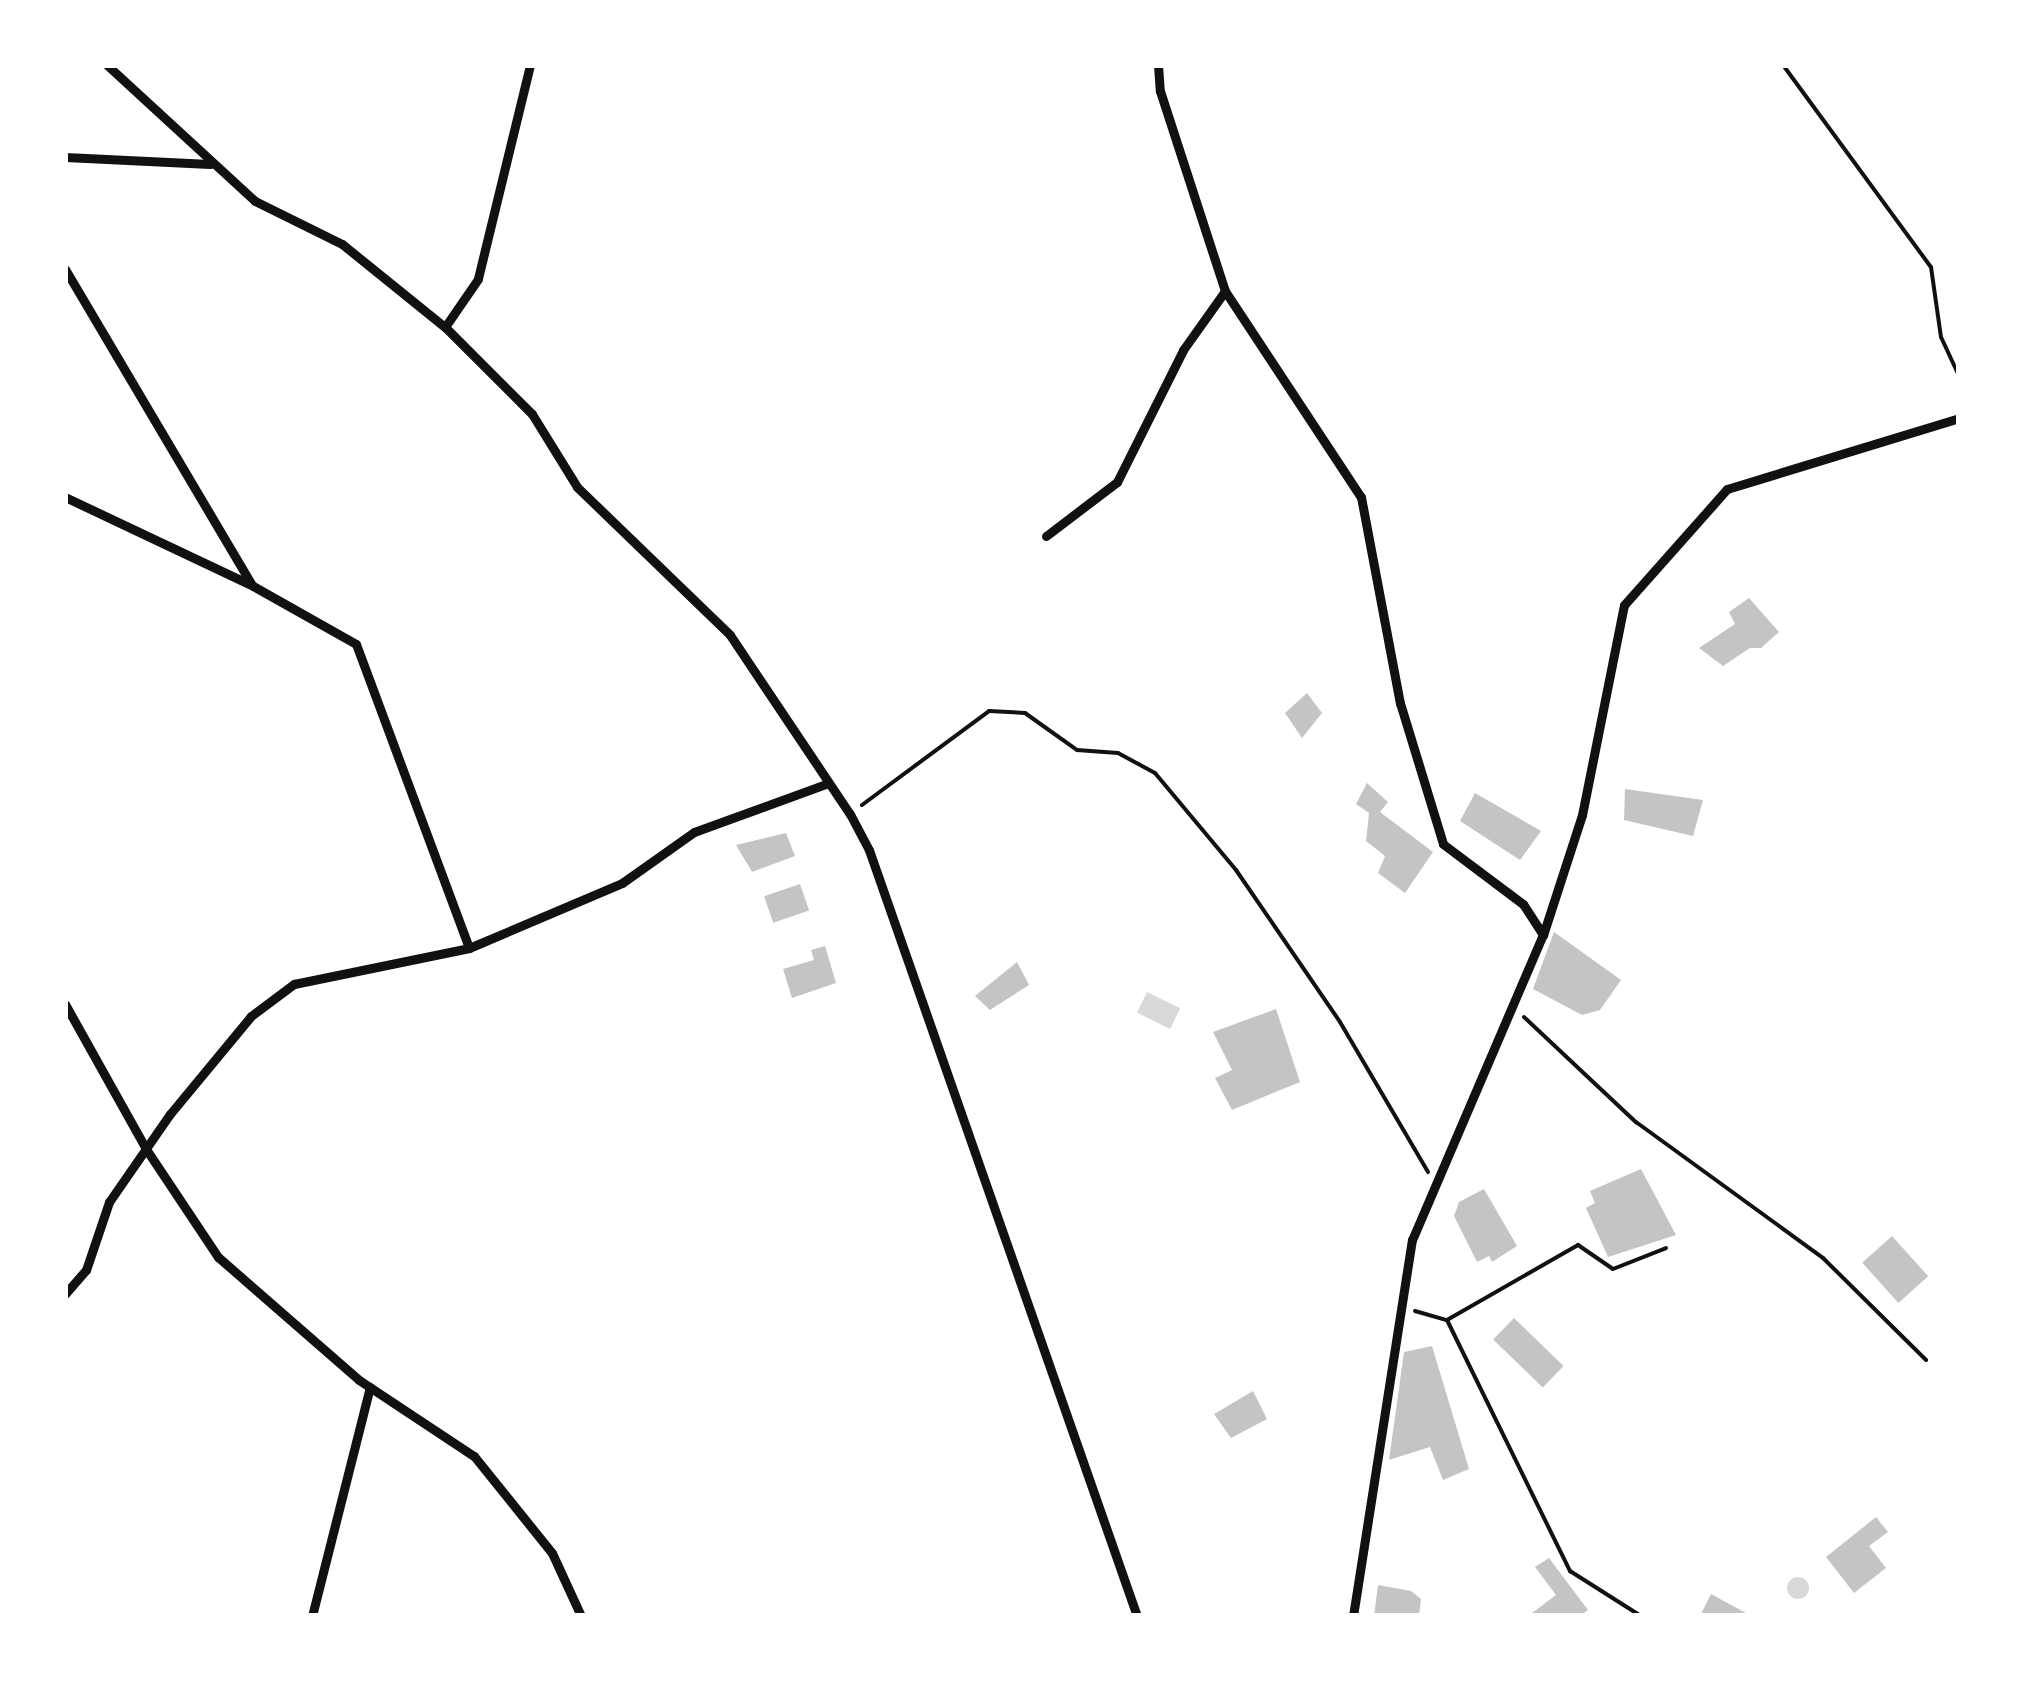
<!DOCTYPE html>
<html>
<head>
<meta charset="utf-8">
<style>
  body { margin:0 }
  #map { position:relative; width:2024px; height:1681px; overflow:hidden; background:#fff; font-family:Arial,sans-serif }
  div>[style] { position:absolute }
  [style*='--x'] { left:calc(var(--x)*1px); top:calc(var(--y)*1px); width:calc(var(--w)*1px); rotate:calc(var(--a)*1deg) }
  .water>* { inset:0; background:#d9d9d9; transform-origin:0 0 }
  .round { border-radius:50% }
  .building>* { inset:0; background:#c4c4c4; transform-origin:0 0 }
  .path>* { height:4px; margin:-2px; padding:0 2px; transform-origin:2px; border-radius:2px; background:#111 }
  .minor>* { height:9px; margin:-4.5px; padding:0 4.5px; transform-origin:4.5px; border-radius:4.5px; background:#111 }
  span { translate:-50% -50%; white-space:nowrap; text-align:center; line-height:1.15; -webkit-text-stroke:10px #fff; paint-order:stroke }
  .frame { position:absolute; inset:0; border:68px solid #fff; pointer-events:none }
</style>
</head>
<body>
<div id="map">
  <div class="water">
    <div style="left:1147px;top:992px;width:37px;height:23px;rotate:26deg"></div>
    <div class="round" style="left:1787px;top:1577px;width:22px;height:22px"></div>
  </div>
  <div class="building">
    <div style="clip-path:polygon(1749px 598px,1779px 632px,1761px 648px,1750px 648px,1723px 666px,1699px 648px,1735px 624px,1729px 612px)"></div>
    <div style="clip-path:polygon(1307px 693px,1322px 713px,1302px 738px,1285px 713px)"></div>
    <div style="clip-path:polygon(1367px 783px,1388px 802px,1380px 812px,1433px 852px,1405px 893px,1378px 873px,1385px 856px,1366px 841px,1369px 813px,1356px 804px)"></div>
    <div style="clip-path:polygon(1625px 789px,1703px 800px,1693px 836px,1624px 820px)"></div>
    <div style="clip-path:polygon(1475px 793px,1541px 831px,1520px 860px,1460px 821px)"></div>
    <div style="clip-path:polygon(786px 833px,795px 856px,752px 872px,736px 845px)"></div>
    <div style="left:800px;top:884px;width:28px;height:38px;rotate:71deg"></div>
    <div style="clip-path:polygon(1554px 932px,1621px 980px,1600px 1010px,1582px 1015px,1533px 989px)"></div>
    <div style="clip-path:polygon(825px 946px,836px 983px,792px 998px,783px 969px,814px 960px,811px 950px)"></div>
    <div style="clip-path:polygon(1017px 962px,1029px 985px,990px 1010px,975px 996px)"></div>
    <div style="clip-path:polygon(1276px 1009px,1300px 1082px,1232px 1110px,1215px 1078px,1232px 1070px,1213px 1032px)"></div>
    <div style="clip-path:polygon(1641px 1169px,1676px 1235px,1608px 1257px,1586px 1208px,1595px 1203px,1590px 1191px)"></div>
    <div style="clip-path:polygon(1484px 1189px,1517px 1246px,1492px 1262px,1489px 1256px,1477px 1262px,1454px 1216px,1459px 1202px)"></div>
    <div style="left:1892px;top:1236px;width:54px;height:40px;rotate:48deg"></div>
    <div style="left:1514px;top:1318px;width:69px;height:30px;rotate:44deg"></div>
    <div style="clip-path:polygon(1432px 1346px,1469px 1469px,1443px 1480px,1430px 1447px,1389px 1460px,1404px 1352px)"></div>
    <div style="clip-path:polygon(1253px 1391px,1267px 1419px,1231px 1438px,1214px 1414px)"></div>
    <div style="clip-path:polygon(1876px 1517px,1888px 1532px,1869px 1546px,1886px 1568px,1854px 1593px,1826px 1557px)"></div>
    <div style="clip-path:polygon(1549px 1558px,1588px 1610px,1580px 1616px,1528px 1616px,1556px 1595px,1535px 1567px)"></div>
    <div style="clip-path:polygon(1378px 1585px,1411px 1591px,1421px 1599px,1419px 1616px,1374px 1616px)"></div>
    <div style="clip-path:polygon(1711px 1594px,1746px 1613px,1744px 1616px,1700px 1616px)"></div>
  </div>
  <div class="path">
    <div style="--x:1783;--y:65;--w:250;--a:53.8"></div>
    <div style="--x:1931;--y:267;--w:71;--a:81.9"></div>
    <div style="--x:1941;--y:337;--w:43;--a:65.2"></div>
    <div style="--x:862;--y:805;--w:158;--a:-36.5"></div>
    <div style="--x:989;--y:711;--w:36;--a:3"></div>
    <div style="--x:1025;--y:713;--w:64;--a:35.4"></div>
    <div style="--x:1077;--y:750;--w:41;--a:4.2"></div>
    <div style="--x:1118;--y:753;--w:42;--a:28.4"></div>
    <div style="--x:1155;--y:773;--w:126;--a:50.1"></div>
    <div style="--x:1236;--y:870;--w:184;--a:55.6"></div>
    <div style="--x:1340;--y:1022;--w:174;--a:59.6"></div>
    <div style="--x:1524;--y:1017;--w:154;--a:43.2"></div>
    <div style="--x:1636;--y:1122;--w:231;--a:36"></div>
    <div style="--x:1823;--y:1258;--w:145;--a:44.7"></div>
    <div style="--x:1415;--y:1311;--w:33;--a:16"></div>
    <div style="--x:1447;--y:1320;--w:151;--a:-29.8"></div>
    <div style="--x:1578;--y:1245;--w:42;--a:34.4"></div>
    <div style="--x:1613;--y:1269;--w:57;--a:-21.6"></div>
    <div style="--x:1447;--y:1320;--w:280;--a:63.9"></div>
    <div style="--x:1570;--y:1571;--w:84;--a:32.4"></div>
  </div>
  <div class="minor">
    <div style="--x:107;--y:65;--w:201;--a:42.6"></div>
    <div style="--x:255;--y:201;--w:97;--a:26.3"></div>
    <div style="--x:342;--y:244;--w:132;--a:38.9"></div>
    <div style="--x:530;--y:65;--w:220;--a:103.7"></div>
    <div style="--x:478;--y:279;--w:58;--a:124.5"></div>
    <div style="--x:445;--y:327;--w:123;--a:45"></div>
    <div style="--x:532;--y:414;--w:86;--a:58.3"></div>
    <div style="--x:577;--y:487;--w:213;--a:44"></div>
    <div style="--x:730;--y:635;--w:216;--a:56.2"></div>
    <div style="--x:850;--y:814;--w:41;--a:62.2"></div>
    <div style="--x:869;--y:850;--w:812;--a:70.72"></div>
    <div style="--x:1158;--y:65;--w:26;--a:86"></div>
    <div style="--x:1160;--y:91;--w:210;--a:72"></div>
    <div style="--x:1225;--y:291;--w:247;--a:56.6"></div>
    <div style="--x:1361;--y:497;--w:210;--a:79.3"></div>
    <div style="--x:1400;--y:703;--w:147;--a:73"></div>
    <div style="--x:1443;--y:844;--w:100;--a:36.9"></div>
    <div style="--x:1523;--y:904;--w:37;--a:57"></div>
    <div style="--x:65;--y:157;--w:145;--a:2.8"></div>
    <div style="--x:65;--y:269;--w:366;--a:59.4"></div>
    <div style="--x:65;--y:497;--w:208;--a:25.3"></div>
    <div style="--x:253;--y:586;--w:118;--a:29.4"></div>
    <div style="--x:356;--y:644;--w:324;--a:69.6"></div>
    <div style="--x:1046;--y:536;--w:89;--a:-37.3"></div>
    <div style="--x:1117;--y:482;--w:148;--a:-63.4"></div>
    <div style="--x:1183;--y:350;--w:72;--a:-54.6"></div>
    <div style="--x:65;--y:1004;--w:166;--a:60.8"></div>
    <div style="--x:146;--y:1149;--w:130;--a:56.3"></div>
    <div style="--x:218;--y:1257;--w:187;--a:41.1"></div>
    <div style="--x:359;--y:1380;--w:138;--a:33.5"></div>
    <div style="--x:474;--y:1456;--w:124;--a:51.2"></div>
    <div style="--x:552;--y:1553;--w:69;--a:65.3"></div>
    <div style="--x:65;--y:1294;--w:32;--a:-49"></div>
    <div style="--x:86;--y:1270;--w:72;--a:-71.3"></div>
    <div style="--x:109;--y:1202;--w:107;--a:-55.3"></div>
    <div style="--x:170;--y:1114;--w:127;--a:-50.4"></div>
    <div style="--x:251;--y:1016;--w:54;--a:-36.7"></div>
    <div style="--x:294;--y:984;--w:179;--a:-11.6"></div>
    <div style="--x:469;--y:948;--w:166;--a:-23"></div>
    <div style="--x:622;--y:883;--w:88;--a:-35.3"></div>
    <div style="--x:694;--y:832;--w:140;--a:-20"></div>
    <div style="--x:312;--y:1616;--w:236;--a:-75.8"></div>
    <div style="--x:1353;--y:1616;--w:381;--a:-81.1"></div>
    <div style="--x:1412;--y:1240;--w:332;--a:-66.8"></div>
    <div style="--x:1543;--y:935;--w:126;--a:-72"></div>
    <div style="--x:1582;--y:815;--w:214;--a:-78.7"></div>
    <div style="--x:1624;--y:605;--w:155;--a:-48.4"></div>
    <div style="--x:1727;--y:489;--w:243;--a:-17"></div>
  </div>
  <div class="frame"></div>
</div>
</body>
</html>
